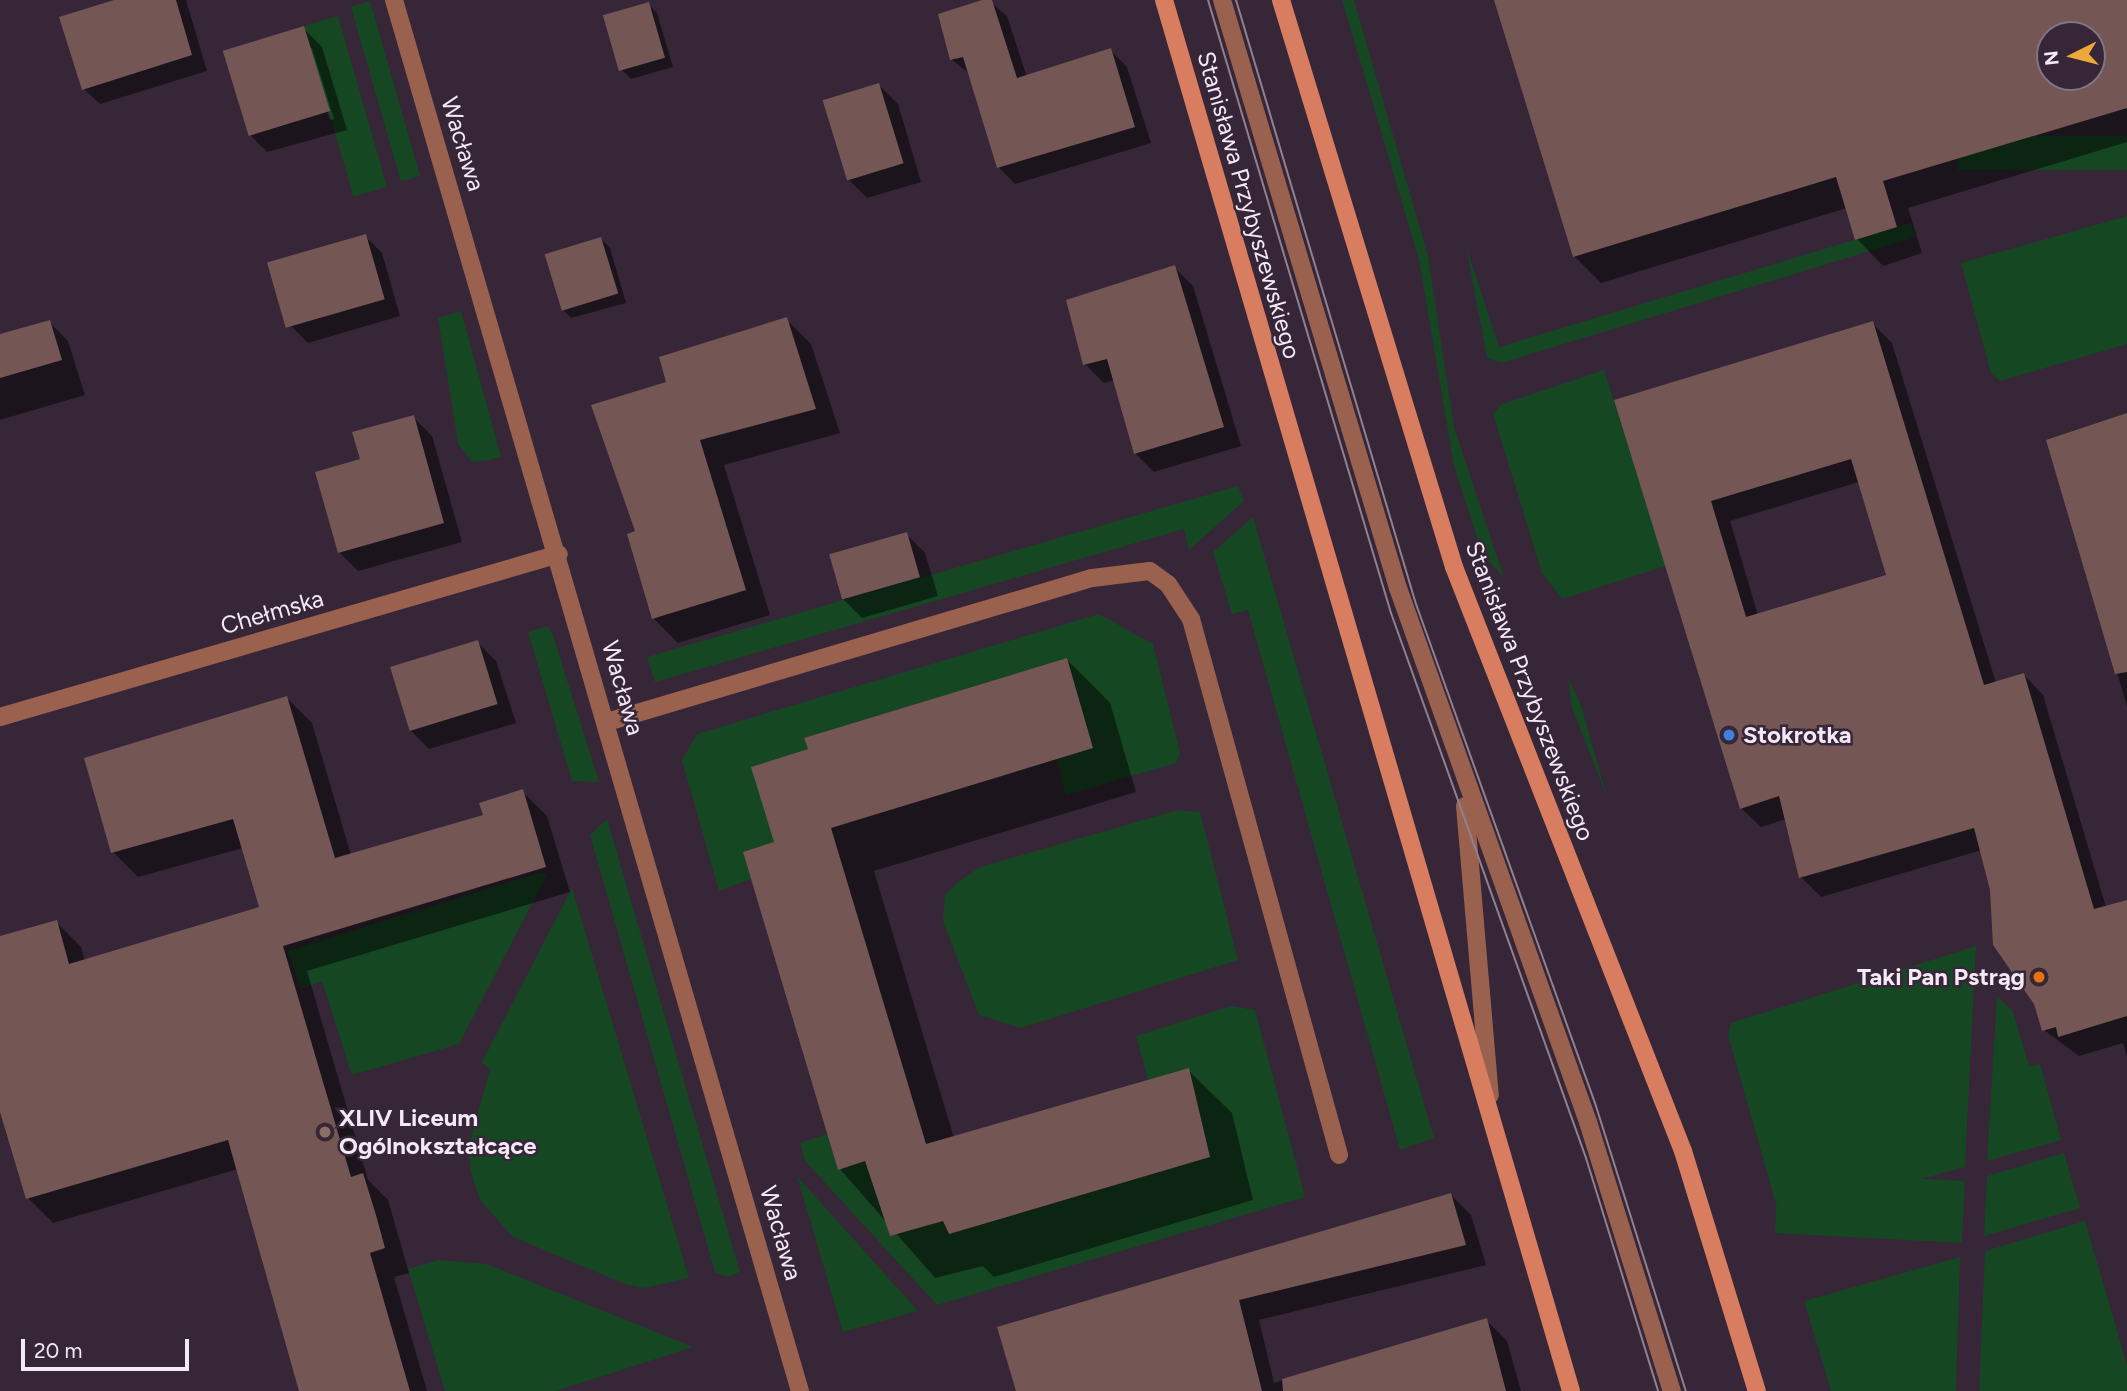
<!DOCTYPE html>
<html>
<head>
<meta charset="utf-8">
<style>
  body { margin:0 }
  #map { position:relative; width:2127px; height:1391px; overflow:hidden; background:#362638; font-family:Figtree,sans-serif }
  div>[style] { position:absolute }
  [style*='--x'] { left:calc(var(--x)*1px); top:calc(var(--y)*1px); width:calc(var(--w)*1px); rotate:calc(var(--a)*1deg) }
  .green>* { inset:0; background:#154723; transform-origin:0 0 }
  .shadow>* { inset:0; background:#0007 }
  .building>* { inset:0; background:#745654; transform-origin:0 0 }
  .service>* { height:18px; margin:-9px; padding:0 9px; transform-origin:9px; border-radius:9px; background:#9a614f }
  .minor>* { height:18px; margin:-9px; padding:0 9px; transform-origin:9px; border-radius:9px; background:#9a614f }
  .secondary>* { height:18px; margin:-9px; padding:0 9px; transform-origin:9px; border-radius:9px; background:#d87d60 }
  .tram>* { height:2px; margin:-1px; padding:0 1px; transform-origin:1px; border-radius:1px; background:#8f8191 }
  .dots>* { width:19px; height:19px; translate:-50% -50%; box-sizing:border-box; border:4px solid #362638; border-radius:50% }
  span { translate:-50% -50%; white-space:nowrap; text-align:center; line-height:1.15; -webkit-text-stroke:5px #362638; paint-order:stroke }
  .street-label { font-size:24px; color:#f4e9f6 }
  .poi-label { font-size:24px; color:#f4e9f6; font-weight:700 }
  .left { translate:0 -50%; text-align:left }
  .right { translate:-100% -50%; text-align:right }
  .north { position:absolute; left:2036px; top:21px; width:70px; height:70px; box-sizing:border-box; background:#362638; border:2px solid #827484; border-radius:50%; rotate:264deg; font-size:19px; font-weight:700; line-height:28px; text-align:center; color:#f4e9f6 }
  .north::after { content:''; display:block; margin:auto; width:24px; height:32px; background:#eca93a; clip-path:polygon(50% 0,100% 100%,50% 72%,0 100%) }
  .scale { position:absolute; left:21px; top:1339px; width:168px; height:32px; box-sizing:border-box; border:4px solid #f4e9f6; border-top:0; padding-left:9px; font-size:21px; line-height:24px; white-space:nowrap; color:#f4e9f6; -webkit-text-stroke:5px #362638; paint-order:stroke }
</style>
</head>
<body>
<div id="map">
  <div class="green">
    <div style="clip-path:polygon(1342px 0,1354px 0,1428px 256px,1454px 427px,1504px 578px,1483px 555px,1454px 466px,1419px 260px)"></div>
    <div style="left:370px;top:1px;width:182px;height:20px;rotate:74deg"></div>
    <div style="left:338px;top:16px;width:178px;height:35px;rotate:74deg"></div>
    <div style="left:2127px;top:136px;width:34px;height:169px;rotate:90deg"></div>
    <div style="clip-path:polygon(2127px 216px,2127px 344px,2000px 381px,1991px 373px,1961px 263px)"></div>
    <div style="clip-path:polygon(1910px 223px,1916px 237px,1501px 363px,1487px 358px,1466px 246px,1499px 347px)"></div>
    <div style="clip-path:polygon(461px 311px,501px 457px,489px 460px,472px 462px,458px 444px,438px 318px)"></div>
    <div style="clip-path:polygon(1604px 370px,1666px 566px,1562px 599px,1542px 573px,1493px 414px,1502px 404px)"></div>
    <div style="clip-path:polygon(1238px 486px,1244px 501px,1189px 550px,1184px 529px,655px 682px,647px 657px)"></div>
    <div style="clip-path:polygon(1253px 517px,1434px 1138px,1400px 1150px,1248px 610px,1232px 614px,1213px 552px)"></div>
    <div style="clip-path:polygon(1099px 614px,1153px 644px,1180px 753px,1176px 763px,1066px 795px,1057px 759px,1093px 748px,1067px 658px,804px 738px,808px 749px,751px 767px,782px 840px,751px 879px,719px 891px,682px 760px,697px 734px)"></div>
    <div style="clip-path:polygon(548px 626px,553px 635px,599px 782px,572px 781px,528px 632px)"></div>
    <div style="clip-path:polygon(1568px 678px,1581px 705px,1607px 797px,1572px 708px)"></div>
    <div style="clip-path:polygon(1178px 810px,1200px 812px,1238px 960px,1021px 1028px,979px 1015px,943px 921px,945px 895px,957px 883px,980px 867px)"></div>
    <div style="clip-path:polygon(607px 819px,740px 1272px,727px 1277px,715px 1272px,590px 835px)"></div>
    <div style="clip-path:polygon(539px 873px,547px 875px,459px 1044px,352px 1075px,322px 981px,301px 989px,288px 951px)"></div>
    <div style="clip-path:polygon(572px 888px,689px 1278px,644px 1288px,625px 1284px,513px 1237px,480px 1200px,471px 1172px,468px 1148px,490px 1070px,482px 1062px)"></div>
    <div style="clip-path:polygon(1976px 946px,1965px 1167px,1780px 1218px,1728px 1035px,1731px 1023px)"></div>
    <div style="clip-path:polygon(1997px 996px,2013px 1012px,2029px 1066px,2040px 1064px,2061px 1140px,1987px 1161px)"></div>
    <div style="clip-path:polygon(1231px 1006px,1255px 1010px,1305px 1197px,937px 1305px,805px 1161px,800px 1143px,827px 1134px,838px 1170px,877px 1157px,890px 1236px,943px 1221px,949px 1234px,1210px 1157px,1189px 1068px,1148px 1080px,1136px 1036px)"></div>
    <div style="clip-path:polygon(2064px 1153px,2080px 1208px,1984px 1236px,1987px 1176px)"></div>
    <div style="clip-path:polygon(797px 1176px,918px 1311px,843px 1332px)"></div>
    <div style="left:1965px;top:1181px;width:62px;height:187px;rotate:93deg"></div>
    <div style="clip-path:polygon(2085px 1221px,2127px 1365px,2127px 1391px,1979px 1391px,1985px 1251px)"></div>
    <div style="clip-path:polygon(1960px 1257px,1956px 1391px,1831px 1391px,1804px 1301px)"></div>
    <div style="clip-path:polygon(439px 1260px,487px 1264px,693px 1347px,556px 1391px,445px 1391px,408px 1269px)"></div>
  </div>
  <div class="shadow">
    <div style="clip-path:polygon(120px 0,186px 0,207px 71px,100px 104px,84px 89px)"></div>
    <div style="clip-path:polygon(988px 0,1007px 16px,1027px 77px,1110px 50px,1127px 67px,1151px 143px,1015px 184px,998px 167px,971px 75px,951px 59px)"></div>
    <div style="clip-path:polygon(evenodd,1495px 0,2127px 0,2127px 142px,1908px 208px,1922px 253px,1883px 266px,1857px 239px,1847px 208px,1601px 283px,1575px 257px,1495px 0,2050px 35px,2092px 35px,2092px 77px,2050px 77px,2050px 35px)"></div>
    <div style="clip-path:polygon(648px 4px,657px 13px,673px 67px,631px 79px,622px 70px)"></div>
    <div style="clip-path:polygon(evenodd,303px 28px,322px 47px,347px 130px,267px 152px,248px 133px,303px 28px,309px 48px,312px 48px,334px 119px,330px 120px,309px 48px)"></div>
    <div style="clip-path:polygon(879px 85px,898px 104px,921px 182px,867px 198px,848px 179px)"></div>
    <div style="clip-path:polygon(365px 236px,382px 253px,400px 316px,308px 343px,291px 326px)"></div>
    <div style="clip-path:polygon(601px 239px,610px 248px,626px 303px,571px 318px,562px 309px)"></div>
    <div style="clip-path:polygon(1174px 267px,1193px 286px,1241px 446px,1154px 472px,1135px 453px,1115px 380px,1104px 383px,1085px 364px)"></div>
    <div style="clip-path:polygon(786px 319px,811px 344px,840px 433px,724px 465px,770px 615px,678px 643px,653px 618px,637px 532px,668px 383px)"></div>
    <div style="clip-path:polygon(49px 322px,68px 341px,85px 395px,0 420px,0 336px)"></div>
    <div style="clip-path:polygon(evenodd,1872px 323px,1892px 343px,1996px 683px,2024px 675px,2043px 695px,2106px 907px,2127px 901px,2127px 1057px,2123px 1043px,2079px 1056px,2044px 1030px,1982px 850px,1821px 897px,1801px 877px,1786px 819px,1761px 827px,1741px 808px,1616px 401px,1872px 323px,1859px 482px,1888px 576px,1758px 615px,1730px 521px,1859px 482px)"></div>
    <div style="clip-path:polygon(2127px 415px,2127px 706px,2048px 441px)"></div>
    <div style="clip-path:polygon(413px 417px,432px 436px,462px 542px,358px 571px,339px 552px,362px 460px)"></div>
    <div style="clip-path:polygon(906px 534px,925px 553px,938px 596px,862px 618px,843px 599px)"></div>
    <div style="clip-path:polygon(477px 642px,496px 661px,516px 723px,429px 749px,410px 730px)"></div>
    <div style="clip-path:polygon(1067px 660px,1110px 703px,1136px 792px,874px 871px,954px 1138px,1188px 1070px,1232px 1113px,1253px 1200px,994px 1277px,983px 1266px,935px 1278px,840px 1169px,776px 844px,810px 750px)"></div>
    <div style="clip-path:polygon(287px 698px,312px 723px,351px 855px,485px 816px,522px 791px,547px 816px,570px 892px,307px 971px,368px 1180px,388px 1200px,409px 1273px,394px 1277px,427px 1391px,301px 1391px,238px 1169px,53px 1223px,28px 1198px,0 1098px,0 938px,56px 922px,81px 947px,85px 961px,261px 908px,243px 848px,138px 877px,113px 852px)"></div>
    <div style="clip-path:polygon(1451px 1195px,1471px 1215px,1486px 1265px,1259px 1320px,1274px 1383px,1486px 1320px,1507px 1341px,1521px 1391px,1018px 1391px)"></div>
  </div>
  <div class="building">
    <div style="clip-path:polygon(114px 0,176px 0,192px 55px,82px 90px,59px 17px)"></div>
    <div style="clip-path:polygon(982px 0,992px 0,1017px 78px,1111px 48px,1135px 127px,997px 168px,963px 57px,950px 60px,938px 14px)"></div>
    <div style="clip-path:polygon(evenodd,1494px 0,2127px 0,2127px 108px,1883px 181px,1897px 227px,1855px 240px,1836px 177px,1573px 257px,1494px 0,2050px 35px,2092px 35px,2092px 77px,2050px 77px,2050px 35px)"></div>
    <div style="left:649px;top:2px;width:58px;height:48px;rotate:74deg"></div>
    <div style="left:304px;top:26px;width:89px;height:85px;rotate:73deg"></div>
    <div style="left:879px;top:83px;width:84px;height:59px;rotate:73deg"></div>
    <div style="left:366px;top:234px;width:68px;height:103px;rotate:74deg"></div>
    <div style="left:601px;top:237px;width:59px;height:59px;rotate:73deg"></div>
    <div style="clip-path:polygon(1175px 265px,1224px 427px,1134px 454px,1107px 359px,1083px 365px,1066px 300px)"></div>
    <div style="clip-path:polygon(787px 317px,816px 409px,700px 440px,746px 590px,652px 619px,627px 534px,635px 531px,591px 405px,666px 382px,659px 357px)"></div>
    <div style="clip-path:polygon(50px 320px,62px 360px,0 378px,0 334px)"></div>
    <div style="clip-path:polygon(evenodd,1873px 321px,1984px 685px,2024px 673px,2094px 909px,2127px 900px,2127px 1016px,2058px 1037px,2056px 1027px,2042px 1031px,2034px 1004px,1993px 945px,1990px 890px,1974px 828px,1799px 878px,1779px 796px,1740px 809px,1614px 400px,1873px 321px,1851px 459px,1886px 575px,1746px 617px,1711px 501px,1851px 459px)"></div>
    <div style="clip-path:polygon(2127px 413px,2127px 672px,2115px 674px,2046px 440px)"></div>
    <div style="clip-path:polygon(414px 415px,444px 523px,338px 553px,315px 472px,360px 459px,352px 432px)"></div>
    <div style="left:907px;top:532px;width:47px;height:81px;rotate:74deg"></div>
    <div style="left:478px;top:640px;width:67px;height:92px;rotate:73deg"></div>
    <div style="clip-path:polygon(1067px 658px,1093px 748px,831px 828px,926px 1144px,1189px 1068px,1210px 1157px,949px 1234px,943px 1221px,890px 1236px,865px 1161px,838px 1170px,743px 852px,774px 842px,751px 767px,808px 749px,804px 738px)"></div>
    <div style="clip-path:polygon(287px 696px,335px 858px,483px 815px,479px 803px,523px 789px,546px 867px,283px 946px,351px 1177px,363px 1173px,376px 1215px,385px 1248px,370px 1253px,410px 1391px,299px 1391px,228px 1140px,26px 1199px,0 1112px,0 936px,57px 920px,69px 964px,259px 907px,233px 819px,111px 853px,84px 758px)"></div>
    <div style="clip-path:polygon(1451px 1193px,1466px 1245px,1239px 1300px,1262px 1391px,1016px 1391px,997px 1327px)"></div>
    <div style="clip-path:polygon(1487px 1318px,1506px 1391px,1283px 1391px,1282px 1379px)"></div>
  </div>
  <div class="service">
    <div style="--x:1222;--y:0;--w:614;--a:73.34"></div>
    <div style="--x:1398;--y:588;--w:567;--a:70.41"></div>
    <div style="--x:1588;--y:1122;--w:282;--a:72.7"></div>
    <div style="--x:607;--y:722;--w:506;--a:-16.54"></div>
    <div style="--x:1092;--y:578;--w:58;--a:-6.9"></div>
    <div style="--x:1150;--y:571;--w:22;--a:36"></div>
    <div style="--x:1168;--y:584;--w:42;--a:56.7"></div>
    <div style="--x:1191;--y:619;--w:556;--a:74.56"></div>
    <div style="--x:1465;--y:806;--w:290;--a:85.1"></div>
  </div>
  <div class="minor">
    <div style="--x:394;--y:0;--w:1449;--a:73.73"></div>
    <div style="--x:0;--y:717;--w:582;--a:-16.26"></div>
  </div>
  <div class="secondary">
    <div style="--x:1164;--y:0;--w:1449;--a:73.69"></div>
    <div style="--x:1281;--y:0;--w:593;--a:73.03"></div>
    <div style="--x:1454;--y:567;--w:627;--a:68.59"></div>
    <div style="--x:1683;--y:1151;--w:251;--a:72.9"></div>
  </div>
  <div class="tram">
    <div style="--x:1208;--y:0;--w:640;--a:73.38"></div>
    <div style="--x:1391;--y:613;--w:579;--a:70.31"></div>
    <div style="--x:1586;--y:1158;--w:244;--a:72.8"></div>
    <div style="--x:1236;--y:0;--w:630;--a:73.41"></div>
    <div style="--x:1416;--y:604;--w:530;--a:70.27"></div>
    <div style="--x:1595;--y:1103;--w:302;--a:72.5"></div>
  </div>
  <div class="dots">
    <div style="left:1729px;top:735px;background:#3f7fe0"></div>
    <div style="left:2039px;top:977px;background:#e8710a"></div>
    <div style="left:325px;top:1132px;background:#8d6e63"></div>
  </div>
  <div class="street-label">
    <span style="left:463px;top:144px;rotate:73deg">Wacława</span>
    <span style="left:1249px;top:205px;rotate:74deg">Stanisława Przybyszewskiego</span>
    <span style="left:272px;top:612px;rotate:-16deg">Chełmska</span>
    <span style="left:623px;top:688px;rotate:74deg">Wacława</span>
    <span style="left:1530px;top:691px;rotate:69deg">Stanisława Przybyszewskiego</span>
    <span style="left:781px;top:1233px;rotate:74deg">Wacława</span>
  </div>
  <div class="poi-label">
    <span class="left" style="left:1743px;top:735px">Stokrotka</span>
    <span class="right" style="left:2025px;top:977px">Taki Pan Pstrąg</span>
    <span class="left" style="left:339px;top:1132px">XLIV Liceum<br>Ogólnokształcące</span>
  </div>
  <div class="north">N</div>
  <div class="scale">20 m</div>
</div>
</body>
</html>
